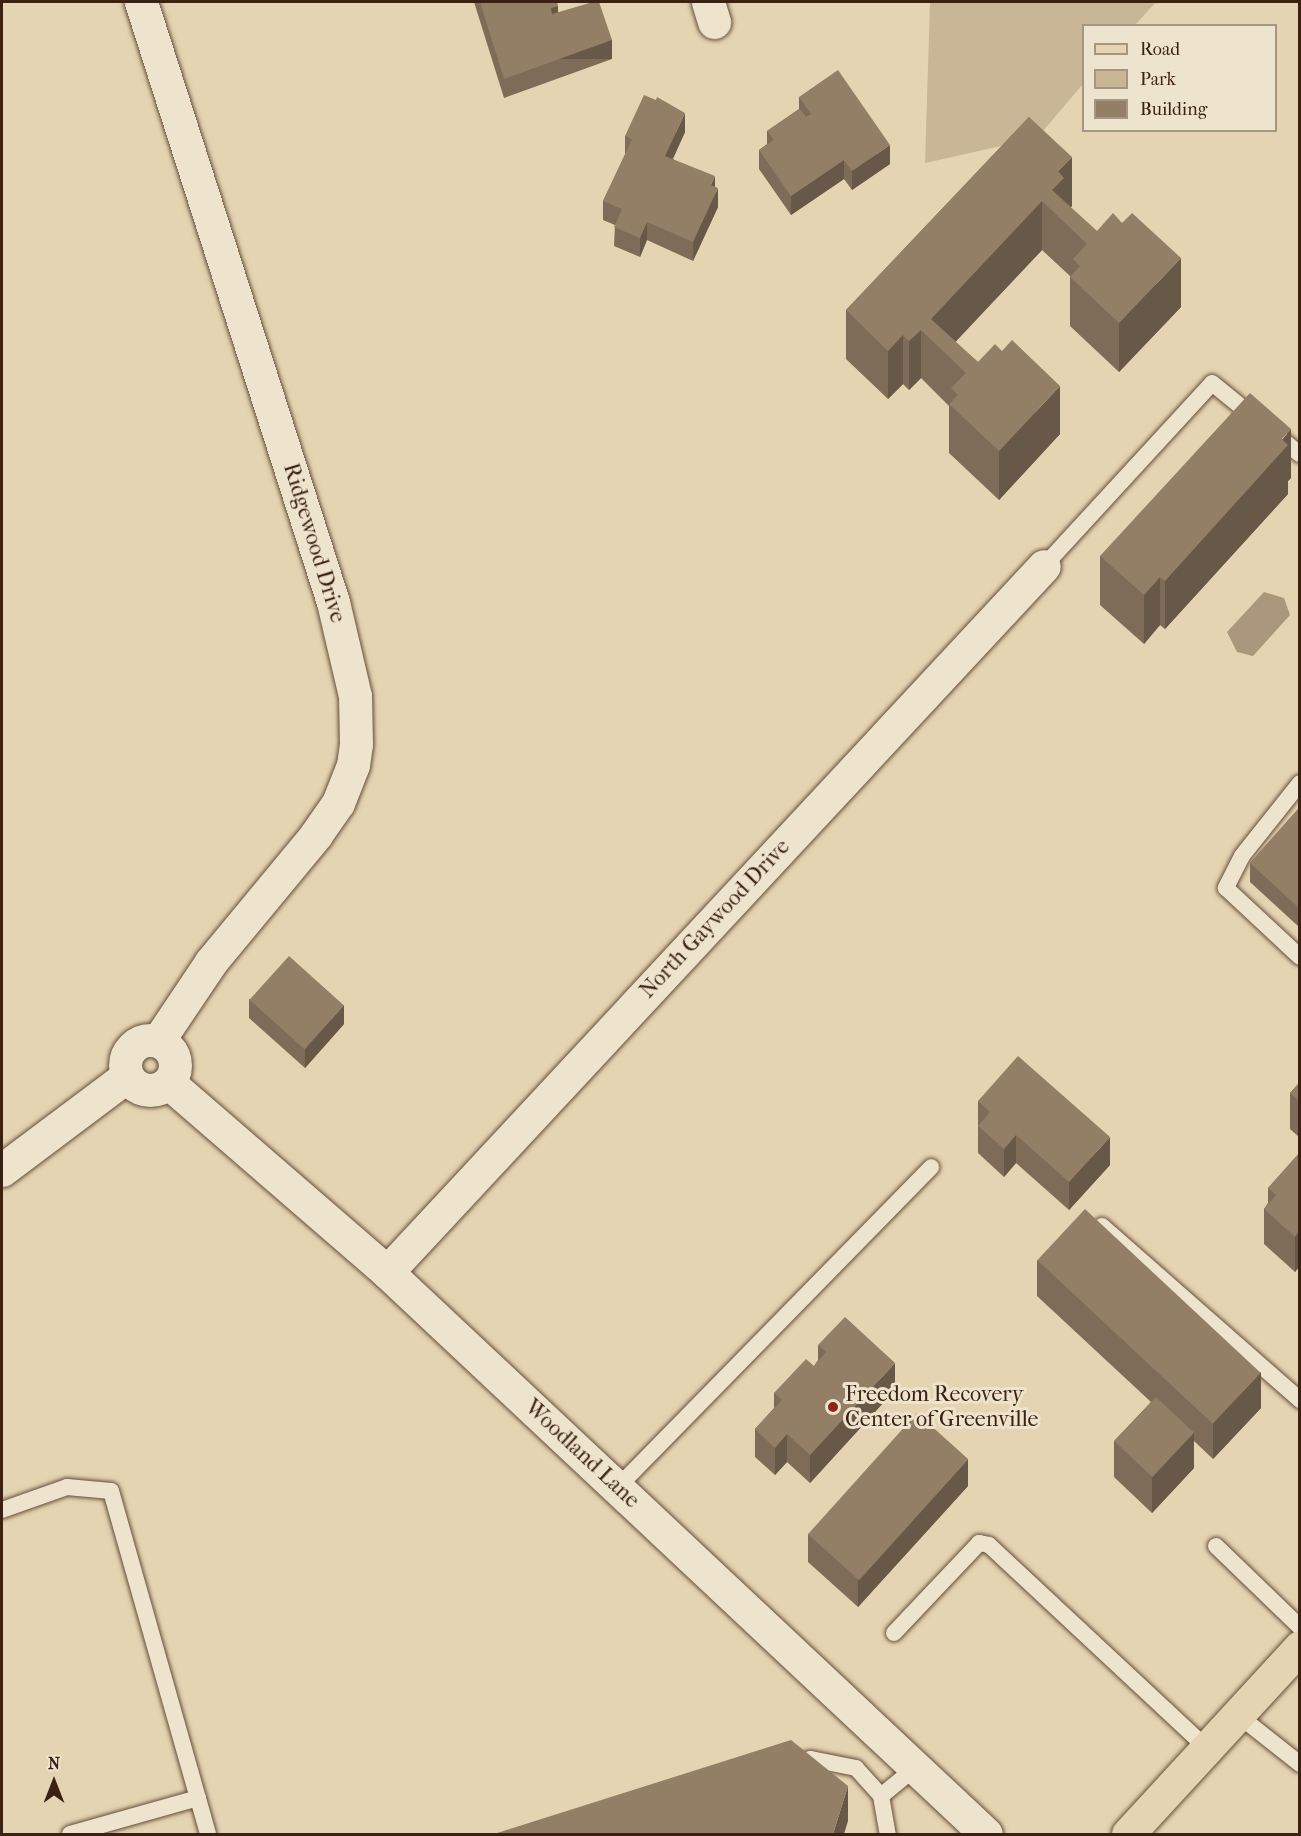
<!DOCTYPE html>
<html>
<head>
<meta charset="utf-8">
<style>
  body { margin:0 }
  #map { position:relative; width:1301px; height:1836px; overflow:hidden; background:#e5d4b1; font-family:"IM FELL French Canon",serif }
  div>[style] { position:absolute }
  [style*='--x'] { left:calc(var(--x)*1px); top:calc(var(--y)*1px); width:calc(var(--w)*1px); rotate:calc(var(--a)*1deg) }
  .green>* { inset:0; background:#c8b696 }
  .water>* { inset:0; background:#ab977c }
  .roads { filter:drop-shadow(0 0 2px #654e3b) drop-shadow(0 0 2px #654e3b) }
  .service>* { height:16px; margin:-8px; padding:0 8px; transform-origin:8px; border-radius:8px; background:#eee3cc }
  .minor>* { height:33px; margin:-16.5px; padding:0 16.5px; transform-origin:16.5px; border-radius:16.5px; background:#eee3cc }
  .minor>.ring { margin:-16.5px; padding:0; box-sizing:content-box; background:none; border:33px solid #eee3cc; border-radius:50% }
  .primary>* { height:33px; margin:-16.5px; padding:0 16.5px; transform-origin:16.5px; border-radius:16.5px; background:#e5d4b1 }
  .wall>* { inset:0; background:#7e6c58 }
  .shaded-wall>* { inset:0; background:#675847; transform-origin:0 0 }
  .building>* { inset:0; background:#937e66; transform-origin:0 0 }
  .dots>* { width:16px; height:16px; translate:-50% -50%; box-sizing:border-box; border:3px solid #eee3cc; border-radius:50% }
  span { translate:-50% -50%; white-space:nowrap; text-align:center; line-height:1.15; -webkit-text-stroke:6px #eee3cc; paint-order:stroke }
  .street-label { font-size:22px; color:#3a2114 }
  .poi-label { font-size:22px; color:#3a2114 }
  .left { translate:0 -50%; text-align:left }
  .frame { position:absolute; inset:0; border:3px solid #3a2114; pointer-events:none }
  .legend { position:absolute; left:1082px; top:24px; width:195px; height:108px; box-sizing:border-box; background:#eee3cc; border:2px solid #a69582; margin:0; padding:8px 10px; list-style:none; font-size:18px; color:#3a2114 }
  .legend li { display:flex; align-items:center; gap:12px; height:30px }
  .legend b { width:30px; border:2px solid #a69582 }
  .north { position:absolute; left:24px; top:1752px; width:60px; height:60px; -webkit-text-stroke:4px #eee3cc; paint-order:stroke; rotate:0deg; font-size:16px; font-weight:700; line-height:24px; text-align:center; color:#3a2114 }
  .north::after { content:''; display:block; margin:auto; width:21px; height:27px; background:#3a2114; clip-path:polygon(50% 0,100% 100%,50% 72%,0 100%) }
</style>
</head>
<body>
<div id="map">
  <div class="green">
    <div style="clip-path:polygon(930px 2px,1156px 2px,1135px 25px,1084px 26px,1083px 84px,1037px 138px,925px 163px)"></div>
  </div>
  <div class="water">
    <div style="clip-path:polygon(1264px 592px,1284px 598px,1290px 615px,1253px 656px,1237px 652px,1227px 632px)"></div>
  </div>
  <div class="roads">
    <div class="service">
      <div style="--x:1275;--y:434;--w:32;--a:39"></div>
      <div style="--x:1044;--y:566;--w:248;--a:-47.4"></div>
      <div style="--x:1212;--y:383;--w:55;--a:39.1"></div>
      <div style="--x:1300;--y:783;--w:93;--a:128.5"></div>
      <div style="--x:1242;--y:856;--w:36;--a:117"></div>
      <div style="--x:1226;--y:888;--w:101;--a:43"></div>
      <div style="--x:1102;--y:1226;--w:264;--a:41.3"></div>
      <div style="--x:617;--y:1488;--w:449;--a:-45.6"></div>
      <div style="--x:2;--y:1510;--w:69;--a:-19.5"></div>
      <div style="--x:67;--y:1487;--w:44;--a:5.2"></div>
      <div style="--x:111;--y:1491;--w:356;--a:74.2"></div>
      <div style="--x:1216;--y:1546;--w:117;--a:44"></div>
      <div style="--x:894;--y:1633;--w:124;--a:-46.6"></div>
      <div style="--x:979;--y:1543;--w:10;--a:11"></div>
      <div style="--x:989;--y:1545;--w:298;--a:43"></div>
      <div style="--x:1238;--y:1715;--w:79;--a:38.3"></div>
      <div style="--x:795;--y:1763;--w:16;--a:-14"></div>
      <div style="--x:811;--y:1759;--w:46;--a:11.3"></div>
      <div style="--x:856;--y:1768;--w:38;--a:48"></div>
      <div style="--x:881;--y:1796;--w:44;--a:-39.5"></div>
      <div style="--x:881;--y:1796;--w:39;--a:80"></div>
      <div style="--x:70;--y:1834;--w:133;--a:-15.7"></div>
    </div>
    <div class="minor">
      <div style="--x:141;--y:2;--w:630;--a:72.26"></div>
      <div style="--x:333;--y:602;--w:97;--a:76.8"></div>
      <div style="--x:355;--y:696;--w:48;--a:88.8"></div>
      <div style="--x:356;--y:744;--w:21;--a:98"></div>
      <div style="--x:353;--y:765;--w:41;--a:111.5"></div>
      <div style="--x:338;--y:803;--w:39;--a:125"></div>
      <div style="--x:316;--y:835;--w:165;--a:129.6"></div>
      <div style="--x:211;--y:962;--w:95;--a:123.9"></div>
      <div style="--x:708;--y:2;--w:21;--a:73"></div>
      <div class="ring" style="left:125px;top:1040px;width:17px;height:17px"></div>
      <div style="--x:169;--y:1083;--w:289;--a:40.9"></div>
      <div style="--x:387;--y:1272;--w:821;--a:43.17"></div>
      <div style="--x:2;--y:1170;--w:156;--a:-36.9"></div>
      <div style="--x:387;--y:1272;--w:964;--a:-47.06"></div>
    </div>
    <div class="primary">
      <div style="--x:1128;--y:1834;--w:254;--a:-47.4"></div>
    </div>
  </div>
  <div class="wall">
    <div style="clip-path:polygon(474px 2px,557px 2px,558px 12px,612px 59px,504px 98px)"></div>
    <div style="clip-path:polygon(856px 2px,880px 2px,856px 3px)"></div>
    <div style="clip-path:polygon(799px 97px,890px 164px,852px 190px,844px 179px,791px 215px,759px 169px,759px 150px,767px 144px,767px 131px,799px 109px)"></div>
    <div style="clip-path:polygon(1029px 117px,1072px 206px,1070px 207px,1181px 307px,1119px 372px,1070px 326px,1070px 276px,1042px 250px,955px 342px,978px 362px,1060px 434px,999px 500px,949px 453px,949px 406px,921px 378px,909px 390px,903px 384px,888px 399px,846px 359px,846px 310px)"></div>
    <div style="clip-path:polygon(685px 132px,673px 159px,715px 187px,718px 207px,693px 261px,647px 240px,640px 257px,614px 246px,615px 225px,603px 220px,603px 201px,625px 155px,625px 136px)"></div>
    <div style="clip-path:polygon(1291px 478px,1288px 481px,1288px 494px,1165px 629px,1160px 625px,1144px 644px,1100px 605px,1100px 556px)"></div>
    <div style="clip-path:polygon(1299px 808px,1299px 927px,1250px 882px,1250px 863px)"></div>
    <div style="clip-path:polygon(249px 999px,344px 1024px,305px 1068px,249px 1018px)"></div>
    <div style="clip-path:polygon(1299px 1083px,1299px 1137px,1290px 1129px,1290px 1093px)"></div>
    <div style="clip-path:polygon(978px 1101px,1110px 1165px,1069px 1210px,1016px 1163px,1004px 1177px,978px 1153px)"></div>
    <div style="clip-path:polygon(1299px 1142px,1299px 1267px,1295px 1272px,1264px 1244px,1264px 1209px,1268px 1203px,1268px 1188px,1298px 1155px,1298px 1143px)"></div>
    <div style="clip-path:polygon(1037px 1260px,1261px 1408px,1213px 1459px,1194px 1441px,1194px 1468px,1152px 1513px,1114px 1477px,1114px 1441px,1151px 1402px,1037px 1296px)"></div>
    <div style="clip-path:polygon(818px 1345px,895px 1390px,810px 1483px,787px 1462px,775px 1475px,755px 1457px,755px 1429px,774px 1408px,774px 1393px,814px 1366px,818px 1360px)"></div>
    <div style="clip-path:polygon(968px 1486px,858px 1607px,808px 1562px,808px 1534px)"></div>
  </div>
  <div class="shaded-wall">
    <div style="clip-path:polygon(558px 6px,558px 25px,551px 27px,551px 8px)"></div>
    <div style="left:612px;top:40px;width:19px;height:115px;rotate:90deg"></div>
    <div style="clip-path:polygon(685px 113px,685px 132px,665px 175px,665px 156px)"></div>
    <div style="clip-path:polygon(890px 145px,890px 164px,852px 190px,852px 171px)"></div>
    <div style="clip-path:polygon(1072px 157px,1072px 206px,1064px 213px,1052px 190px,1058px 171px)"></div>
    <div style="clip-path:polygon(844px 160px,844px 179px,791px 215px,791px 196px)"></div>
    <div style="clip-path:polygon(715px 176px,715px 195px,718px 188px,718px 207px,693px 261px,693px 242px,711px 185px)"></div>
    <div style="clip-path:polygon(1042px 201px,1042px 250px,945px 353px,931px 319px)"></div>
    <div style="clip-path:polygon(647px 222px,647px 240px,640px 257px,640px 238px)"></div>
    <div style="clip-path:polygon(1181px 258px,1181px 307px,1119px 372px,1119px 323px)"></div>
    <div style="clip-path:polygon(921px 330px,921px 378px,909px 390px,909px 341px)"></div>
    <div style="clip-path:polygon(903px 335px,903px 384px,888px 399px,888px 351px)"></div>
    <div style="clip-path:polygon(1060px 386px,1060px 434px,999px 500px,999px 451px)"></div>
    <div style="clip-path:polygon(1291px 429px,1291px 478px,1288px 481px,1288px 494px,1165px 629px,1165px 581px)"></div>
    <div style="clip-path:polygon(1160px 577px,1160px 625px,1144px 644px,1144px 595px)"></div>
    <div style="clip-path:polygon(344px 1005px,344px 1024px,305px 1068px,305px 1049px)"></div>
    <div style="clip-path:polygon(1016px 1135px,1016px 1163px,1004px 1177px,1004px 1149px)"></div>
    <div style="clip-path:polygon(1110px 1137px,1110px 1165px,1069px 1210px,1069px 1182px)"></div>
    <div style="clip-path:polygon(1299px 1231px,1299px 1267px,1295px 1272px,1295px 1237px)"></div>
    <div style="clip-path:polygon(895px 1363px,895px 1390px,810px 1483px,810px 1455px)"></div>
    <div style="clip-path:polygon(1261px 1372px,1261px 1408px,1213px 1459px,1213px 1423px)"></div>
    <div style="clip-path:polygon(1194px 1433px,1194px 1468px,1152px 1513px,1152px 1477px)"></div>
    <div style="clip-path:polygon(787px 1434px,787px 1462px,775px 1475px,775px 1448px)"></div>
    <div style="clip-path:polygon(968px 1459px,968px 1486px,858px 1607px,858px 1579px)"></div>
    <div style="clip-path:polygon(848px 1786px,848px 1821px,844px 1834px,833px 1834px)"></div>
  </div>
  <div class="building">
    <div style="clip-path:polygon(480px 2px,557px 2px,558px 6px,551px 8px,552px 14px,593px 2px,599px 2px,612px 40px,504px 79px)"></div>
    <div style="clip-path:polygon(838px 70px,890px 145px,852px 171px,844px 160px,791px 196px,759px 150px,774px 140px,767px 131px,800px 109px,806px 117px,811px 114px,799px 97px)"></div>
    <div style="clip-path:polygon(644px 95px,656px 100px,657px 97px,685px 113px,665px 156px,715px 176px,711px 185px,718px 188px,693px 242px,647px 222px,640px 238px,614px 227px,622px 209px,603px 201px,632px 139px,625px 136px)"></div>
    <div style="clip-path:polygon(1029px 117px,1072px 157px,1058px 171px,1064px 178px,1052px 190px,1097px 231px,1113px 213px,1122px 223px,1132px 213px,1181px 258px,1119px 323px,1070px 277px,1080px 266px,1073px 259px,1087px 244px,1042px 201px,931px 319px,978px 362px,995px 344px,1002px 351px,1012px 340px,1060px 386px,999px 451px,949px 404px,958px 395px,951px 388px,966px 373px,921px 330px,909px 341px,903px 335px,888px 351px,846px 310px)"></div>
    <div style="clip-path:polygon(1250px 393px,1291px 429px,1282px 439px,1288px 445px,1165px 581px,1160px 577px,1144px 595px,1100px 556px)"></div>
    <div style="clip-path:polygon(1299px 808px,1299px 908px,1250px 863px)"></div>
    <div style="left:289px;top:956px;width:74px;height:59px;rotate:42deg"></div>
    <div style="clip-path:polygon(1018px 1056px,1110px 1137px,1069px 1182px,1016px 1135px,1004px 1149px,978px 1126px,990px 1112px,978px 1101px)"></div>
    <div style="clip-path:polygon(1299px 1083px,1299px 1101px,1290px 1093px)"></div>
    <div style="clip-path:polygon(1299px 1153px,1299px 1231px,1295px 1237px,1264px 1209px,1276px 1195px,1268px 1188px)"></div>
    <div style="left:1085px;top:1209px;width:240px;height:70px;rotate:43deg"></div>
    <div style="clip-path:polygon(845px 1317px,895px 1363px,810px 1455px,787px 1434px,775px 1448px,755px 1429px,782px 1400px,774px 1393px,806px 1359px,814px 1366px,826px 1352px,818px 1345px)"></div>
    <div style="left:1156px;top:1397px;width:52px;height:61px;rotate:43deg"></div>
    <div style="left:917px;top:1413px;width:69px;height:163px;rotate:42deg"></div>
    <div style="clip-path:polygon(791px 1740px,848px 1786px,833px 1834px,494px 1834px)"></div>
  </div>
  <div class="dots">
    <div style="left:833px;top:1407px;background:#8f2418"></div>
  </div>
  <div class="street-label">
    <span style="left:314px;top:543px;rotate:73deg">Ridgewood Drive</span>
    <span style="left:715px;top:919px;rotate:-47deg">North Gaywood Drive</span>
    <span style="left:582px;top:1454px;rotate:43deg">Woodland Lane</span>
  </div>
  <div class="poi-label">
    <span class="left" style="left:845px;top:1407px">Freedom Recovery<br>Center of Greenville</span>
  </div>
  <div class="frame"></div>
  <ul class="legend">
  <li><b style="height:8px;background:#e5d4b1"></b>Road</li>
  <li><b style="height:16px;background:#c8b696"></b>Park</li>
  <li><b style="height:16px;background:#937e66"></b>Building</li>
  </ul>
  <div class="north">N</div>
</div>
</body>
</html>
